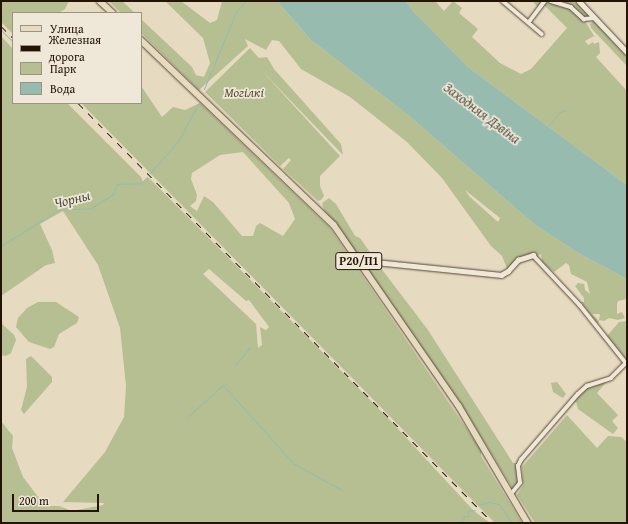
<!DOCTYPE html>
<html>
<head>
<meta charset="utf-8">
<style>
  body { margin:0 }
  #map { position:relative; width:628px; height:524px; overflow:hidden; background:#e6dac1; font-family:"Gentium Book Plus",serif }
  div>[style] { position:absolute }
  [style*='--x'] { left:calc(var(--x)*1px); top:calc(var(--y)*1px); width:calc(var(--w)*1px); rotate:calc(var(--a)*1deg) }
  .green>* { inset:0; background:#b6bf92 }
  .water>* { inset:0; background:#97bbae }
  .stream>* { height:1px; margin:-0.5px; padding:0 0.5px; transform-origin:0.5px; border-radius:0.5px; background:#97bbae }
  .roads { filter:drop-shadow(0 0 1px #554633) drop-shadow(0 0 1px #554633) }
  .minor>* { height:3.5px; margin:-1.75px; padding:0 1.75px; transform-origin:1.75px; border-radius:1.75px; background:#efe7d7 }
  .tertiary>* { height:4.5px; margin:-2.25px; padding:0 2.25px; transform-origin:2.25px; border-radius:2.25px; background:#efe7d7 }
  .primary>* { height:5.5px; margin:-2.75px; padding:0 2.75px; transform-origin:2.75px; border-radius:2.75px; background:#e6dac1 }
  .rail>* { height:1px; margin-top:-0.5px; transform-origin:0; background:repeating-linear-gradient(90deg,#251404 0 7px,transparent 0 14px) }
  span { translate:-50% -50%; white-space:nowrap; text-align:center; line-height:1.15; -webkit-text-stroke:3.5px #efe7d7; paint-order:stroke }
  .shield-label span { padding:1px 3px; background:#efe7d7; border:1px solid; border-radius:3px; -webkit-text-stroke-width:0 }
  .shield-label { font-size:12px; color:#251404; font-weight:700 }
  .park-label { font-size:13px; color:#585036; font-style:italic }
  .water-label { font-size:14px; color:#4d4e40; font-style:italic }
  .frame { position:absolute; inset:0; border:2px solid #251404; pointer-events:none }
  .legend { position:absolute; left:12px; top:12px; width:130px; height:92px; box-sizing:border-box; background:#efe7d7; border:1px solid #9e9383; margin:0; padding:5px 7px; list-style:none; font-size:12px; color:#251404 }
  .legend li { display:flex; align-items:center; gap:8px; height:20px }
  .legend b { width:20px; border:1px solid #9e9383 }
  .scale { position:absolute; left:12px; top:494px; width:87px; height:18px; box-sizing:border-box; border:2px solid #251404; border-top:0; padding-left:5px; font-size:12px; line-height:14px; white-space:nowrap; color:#251404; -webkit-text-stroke:3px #efe7d7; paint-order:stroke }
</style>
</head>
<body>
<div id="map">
  <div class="green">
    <div style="clip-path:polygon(1px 1px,69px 1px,65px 9px,58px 13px,13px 13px,13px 34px,1px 22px)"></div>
    <div style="clip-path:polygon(109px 1px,122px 1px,135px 13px,121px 13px)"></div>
    <div style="clip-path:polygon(evenodd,165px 1px,181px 1px,210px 23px,217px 20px,222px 1px,277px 1px,311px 40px,408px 115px,535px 225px,580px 254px,627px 279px,627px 299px,618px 301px,617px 304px,617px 314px,622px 312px,625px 318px,618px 320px,609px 318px,604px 321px,599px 320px,600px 314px,592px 314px,599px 321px,598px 324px,581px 302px,584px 302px,584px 298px,575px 286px,578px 283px,584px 284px,585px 290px,590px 294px,587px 282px,571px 274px,569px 265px,566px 263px,554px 272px,542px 262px,541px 254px,537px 256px,534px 254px,523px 256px,508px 271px,502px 256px,491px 246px,442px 178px,407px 142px,350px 97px,301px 69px,279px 41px,272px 40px,266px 50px,245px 39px,248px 46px,199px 90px,141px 33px,141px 19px,192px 67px,196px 75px,204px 77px,210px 63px,203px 38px,165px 1px,465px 190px,500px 218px,498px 222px,470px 197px,465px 190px)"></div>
    <div style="clip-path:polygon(406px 1px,435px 1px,444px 11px,453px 1px,462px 8px,459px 13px,478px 29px,472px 37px,500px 63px,521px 74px,531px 69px,567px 28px,543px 4px,539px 8px,532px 1px,575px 1px,589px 16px,585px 21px,594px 36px,585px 41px,588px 45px,593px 42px,594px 44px,599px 42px,600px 53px,596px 57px,627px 91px,627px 185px,468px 67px,413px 11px)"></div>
    <div style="clip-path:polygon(594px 21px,627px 57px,627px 66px,591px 28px,590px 24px)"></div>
    <div style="clip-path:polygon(evenodd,1px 36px,13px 49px,13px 103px,67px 103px,141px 177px,143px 182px,148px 177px,387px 417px,474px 511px,490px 523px,1px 523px,1px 421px,13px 436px,12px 448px,23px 477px,45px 506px,59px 506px,72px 511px,103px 505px,104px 503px,63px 502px,105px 452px,124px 417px,126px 386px,120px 328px,98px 265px,63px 211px,40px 224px,52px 250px,55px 263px,46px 265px,1px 296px,1px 36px,209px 269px,246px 301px,249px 300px,269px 327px,266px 330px,260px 327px,262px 345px,258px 348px,256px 324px,203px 274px,209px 269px)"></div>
    <div style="clip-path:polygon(250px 48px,259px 58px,267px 57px,274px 69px,341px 144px,343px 155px,262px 71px,340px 156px,320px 176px,320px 186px,324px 196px,321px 200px,318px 201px,283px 169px,291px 160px,289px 158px,280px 166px,205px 92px)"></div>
    <div style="clip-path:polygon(evenodd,141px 86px,162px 117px,173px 107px,185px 110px,200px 103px,330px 228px,481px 450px,481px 456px,522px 523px,495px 523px,81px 103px,141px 103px,141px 86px,243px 152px,289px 203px,295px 219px,283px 236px,260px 223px,256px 226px,253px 236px,242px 236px,213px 202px,204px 196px,197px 211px,190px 206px,196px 201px,197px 195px,191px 179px,192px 173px,220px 155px,243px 152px)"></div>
    <div style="clip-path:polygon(329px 198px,336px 204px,355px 236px,360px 238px,374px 258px,372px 260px,364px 263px,324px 210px,322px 203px)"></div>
    <div style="clip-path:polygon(377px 263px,428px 330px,513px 463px,517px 463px,519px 482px,513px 489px,461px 404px,366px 266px)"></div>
    <div style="clip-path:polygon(38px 302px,56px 302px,79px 317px,77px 323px,59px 334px,54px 347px,50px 349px,29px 342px,16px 327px,18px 318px,27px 308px)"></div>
    <div style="clip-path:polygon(627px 321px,627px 360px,607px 336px,619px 322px)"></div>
    <div style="clip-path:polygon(1px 323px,14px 335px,16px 340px,11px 353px,6px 356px,1px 355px)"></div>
    <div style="clip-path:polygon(31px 356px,52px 377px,52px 382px,24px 414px,21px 410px,27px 387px,26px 359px)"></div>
    <div style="clip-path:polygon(609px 379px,597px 393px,618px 415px,612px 421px,618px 428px,613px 434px,578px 409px,576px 402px,571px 403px,588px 387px)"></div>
    <div style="clip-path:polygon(557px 382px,566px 394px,563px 398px,553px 392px,551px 383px)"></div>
    <div style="clip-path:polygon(567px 415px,597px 448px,608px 436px,621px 437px,627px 442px,627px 523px,535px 523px,517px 495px,523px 485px,522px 467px)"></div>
  </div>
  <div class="water">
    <div style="clip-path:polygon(277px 1px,406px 1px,413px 11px,468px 67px,627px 185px,627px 279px,580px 254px,535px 225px,408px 115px,311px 40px)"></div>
  </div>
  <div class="stream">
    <div style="--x:1;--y:30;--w:17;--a:45"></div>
    <div style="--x:204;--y:89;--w:83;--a:-67.4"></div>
    <div style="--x:236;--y:12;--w:15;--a:-48"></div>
    <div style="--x:549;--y:125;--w:17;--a:-50"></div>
    <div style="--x:560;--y:112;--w:6;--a:-18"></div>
    <div style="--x:150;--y:173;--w:44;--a:-48.7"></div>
    <div style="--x:179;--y:140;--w:41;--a:-62.2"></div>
    <div style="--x:1;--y:246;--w:67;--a:-32.3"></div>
    <div style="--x:58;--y:210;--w:33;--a:-3"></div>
    <div style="--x:91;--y:208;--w:26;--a:-32"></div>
    <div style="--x:113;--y:194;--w:11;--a:-68"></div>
    <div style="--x:117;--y:184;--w:24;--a:-2"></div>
    <div style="--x:141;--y:183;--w:8;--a:-45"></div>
    <div style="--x:235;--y:365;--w:23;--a:-50"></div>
    <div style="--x:186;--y:418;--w:50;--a:-41.7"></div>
    <div style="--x:223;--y:385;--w:106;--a:48.1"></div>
    <div style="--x:294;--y:464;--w:55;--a:28.4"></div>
    <div style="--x:479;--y:505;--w:10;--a:-17"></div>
    <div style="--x:489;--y:502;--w:10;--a:11"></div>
    <div style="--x:499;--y:504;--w:23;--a:56"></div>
    <div style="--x:460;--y:523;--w:8;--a:-60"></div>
    <div style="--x:464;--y:516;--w:4;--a:0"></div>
    <div style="--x:468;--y:516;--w:5;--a:-90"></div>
    <div style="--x:468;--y:511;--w:7;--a:-8"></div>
  </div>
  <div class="roads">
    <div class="minor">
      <div style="--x:503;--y:1;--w:51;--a:40.2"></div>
      <div style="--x:551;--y:1;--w:21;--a:17"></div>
      <div style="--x:571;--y:7;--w:18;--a:43"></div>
      <div style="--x:584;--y:19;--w:11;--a:-5"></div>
      <div style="--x:529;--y:22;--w:26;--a:-53"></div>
      <div style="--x:533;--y:255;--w:69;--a:46.8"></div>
      <div style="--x:580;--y:305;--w:75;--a:51.5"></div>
      <div style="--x:511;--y:494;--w:14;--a:-51"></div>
      <div style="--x:520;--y:483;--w:17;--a:-97"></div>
      <div style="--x:518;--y:466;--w:7;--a:-63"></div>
      <div style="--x:521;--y:460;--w:87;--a:-49.2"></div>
      <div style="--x:578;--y:394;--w:12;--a:-42"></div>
      <div style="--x:587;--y:386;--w:25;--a:-18"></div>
      <div style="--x:611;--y:378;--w:21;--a:-45"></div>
    </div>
    <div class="tertiary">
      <div style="--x:579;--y:1;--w:70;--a:46.7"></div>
      <div style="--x:362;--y:266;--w:14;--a:-17"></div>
      <div style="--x:375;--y:262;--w:127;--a:5.9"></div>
      <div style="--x:501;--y:275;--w:8;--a:-30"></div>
      <div style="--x:508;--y:271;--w:15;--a:-48"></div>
      <div style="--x:518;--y:260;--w:16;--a:-18"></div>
    </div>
    <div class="primary">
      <div style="--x:100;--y:1;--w:18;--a:43"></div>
      <div style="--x:141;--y:40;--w:267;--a:43.8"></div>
      <div style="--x:334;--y:225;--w:220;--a:55.4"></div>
      <div style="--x:459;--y:406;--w:136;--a:59.5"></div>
    </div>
  </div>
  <div class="rail">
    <div style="--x:1;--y:26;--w:17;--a:45"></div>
    <div style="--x:78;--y:103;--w:590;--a:45.34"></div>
  </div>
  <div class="shield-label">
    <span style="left:359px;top:261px">Р20/П1</span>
  </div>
  <div class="park-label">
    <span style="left:244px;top:93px">Могілкі</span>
  </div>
  <div class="water-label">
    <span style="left:482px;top:113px;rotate:37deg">Заходняя Дзвіна</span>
    <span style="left:72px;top:199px;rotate:-14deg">Чорны</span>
  </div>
  <div class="frame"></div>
  <ul class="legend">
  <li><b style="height:5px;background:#e6dac1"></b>Улица</li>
  <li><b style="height:5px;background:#251404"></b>Железная дорога</li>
  <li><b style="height:11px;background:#b6bf92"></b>Парк</li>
  <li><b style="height:11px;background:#97bbae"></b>Вода</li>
  </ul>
  <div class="scale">200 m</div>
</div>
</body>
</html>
